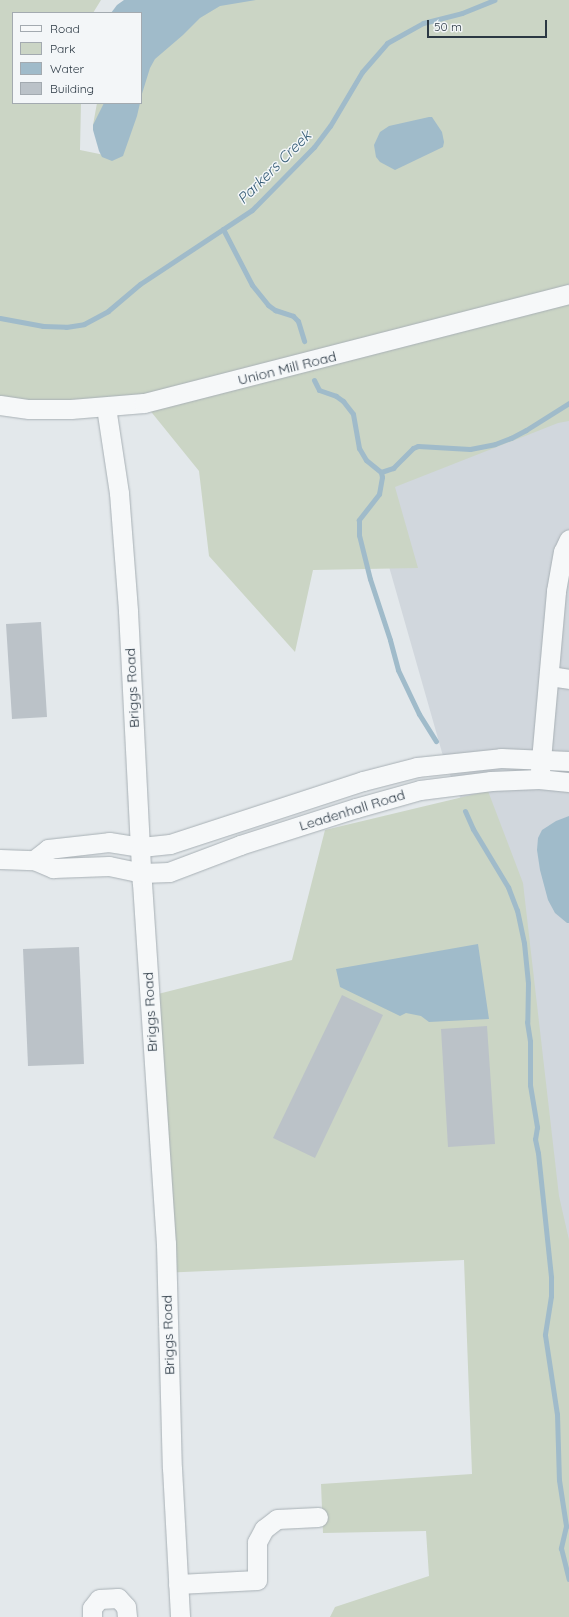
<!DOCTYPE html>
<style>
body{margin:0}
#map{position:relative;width:569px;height:1617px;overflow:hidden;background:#e3e8eb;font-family:Quicksand,sans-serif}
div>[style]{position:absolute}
.built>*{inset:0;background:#d1d7dd}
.green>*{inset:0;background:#cbd5c5}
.water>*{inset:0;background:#a0bbca}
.stream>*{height:5px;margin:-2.5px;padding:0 2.5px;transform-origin:2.5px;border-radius:2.5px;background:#a0bbca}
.building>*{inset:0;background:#bbc2c8}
.roads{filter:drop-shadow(0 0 1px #a8b0b5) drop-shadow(0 0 1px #a8b0b5)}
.minor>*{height:19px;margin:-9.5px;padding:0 9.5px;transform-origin:9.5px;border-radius:9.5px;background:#f6f8f9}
span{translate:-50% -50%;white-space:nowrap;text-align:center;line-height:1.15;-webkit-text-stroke:3px #f3f6f8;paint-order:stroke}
.street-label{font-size:14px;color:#2b3843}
.water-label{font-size:15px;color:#365d76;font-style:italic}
.legend{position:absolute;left:12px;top:12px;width:130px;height:92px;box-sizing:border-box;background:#f3f6f8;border:1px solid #a3aab0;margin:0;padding:5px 7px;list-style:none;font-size:12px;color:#2b3843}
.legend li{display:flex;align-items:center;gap:8px;height:20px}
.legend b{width:20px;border:1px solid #a3aab0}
.scale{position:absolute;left:427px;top:20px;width:120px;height:18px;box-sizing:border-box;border:2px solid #2b3843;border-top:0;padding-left:5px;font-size:12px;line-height:14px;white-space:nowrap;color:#2b3843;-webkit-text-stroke:3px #f3f6f8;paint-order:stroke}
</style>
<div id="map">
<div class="built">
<i style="clip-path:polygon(569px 294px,569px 1596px,513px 919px,445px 763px,384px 549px,396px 340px)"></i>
</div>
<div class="green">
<i style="clip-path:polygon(0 0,101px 0,93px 13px,13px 13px,13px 103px,81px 103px,80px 150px,119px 158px,93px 125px,97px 103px,141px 103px,141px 13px,133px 0,569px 0,569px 421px,558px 423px,395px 487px,418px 568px,313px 570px,295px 652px,209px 556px,199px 471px,144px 403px,0 400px)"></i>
<i style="clip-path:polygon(488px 791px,523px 883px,559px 1196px,569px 1240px,569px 1617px,330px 1617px,335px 1607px,429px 1576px,426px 1531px,323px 1533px,321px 1484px,472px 1474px,464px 1260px,160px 1273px,150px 996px,292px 960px,325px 830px)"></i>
</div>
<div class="water">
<i style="clip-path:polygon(124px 0,256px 0,220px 6px,200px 18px,183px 35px,155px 59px,150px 68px,141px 97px,141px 13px,111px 13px,117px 5px)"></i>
<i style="clip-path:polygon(104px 103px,140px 103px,137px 116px,123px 156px,112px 161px,102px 157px,99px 151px,93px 130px,93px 125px)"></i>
<i style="clip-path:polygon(429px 117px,432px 117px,442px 132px,444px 142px,443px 147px,395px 170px,380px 162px,376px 157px,374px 145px,380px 132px,389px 126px)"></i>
<i style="clip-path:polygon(569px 816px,569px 923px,567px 923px,555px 913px,548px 900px,540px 870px,537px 850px,538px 838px,542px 830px,556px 821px)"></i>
<i style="clip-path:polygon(478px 944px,489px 1019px,429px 1022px,421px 1016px,406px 1013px,400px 1016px,340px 987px,336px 969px)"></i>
</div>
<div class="stream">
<i style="left:223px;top:229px;width:63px;rotate:62.6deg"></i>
<i style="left:252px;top:285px;width:26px;rotate:51deg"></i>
<i style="left:268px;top:305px;width:9px;rotate:36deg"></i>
<i style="left:275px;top:310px;width:19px;rotate:18deg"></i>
<i style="left:293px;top:316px;width:7px;rotate:45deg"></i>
<i style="left:298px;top:321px;width:21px;rotate:73deg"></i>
<i style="left:0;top:318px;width:44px;rotate:10.5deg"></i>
<i style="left:43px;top:326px;width:23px;rotate:2deg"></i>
<i style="left:66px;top:327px;width:18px;rotate:-9deg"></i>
<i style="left:84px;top:324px;width:27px;rotate:-28deg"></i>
<i style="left:108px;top:311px;width:42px;rotate:-40.2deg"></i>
<i style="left:140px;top:284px;width:134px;rotate:-33.5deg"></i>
<i style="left:252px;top:210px;width:88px;rotate:-45.5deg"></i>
<i style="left:314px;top:147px;width:26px;rotate:-53deg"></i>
<i style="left:330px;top:126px;width:63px;rotate:-59.3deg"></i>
<i style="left:362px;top:72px;width:38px;rotate:-49deg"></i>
<i style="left:387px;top:43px;width:41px;rotate:-29.1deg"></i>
<i style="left:423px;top:23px;width:40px;rotate:-14.4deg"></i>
<i style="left:462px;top:13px;width:35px;rotate:-22deg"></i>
<i style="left:314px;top:380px;width:11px;rotate:63deg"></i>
<i style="left:319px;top:390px;width:18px;rotate:19deg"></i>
<i style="left:336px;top:396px;width:9px;rotate:36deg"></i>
<i style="left:343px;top:401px;width:16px;rotate:52deg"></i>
<i style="left:353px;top:414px;width:35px;rotate:80deg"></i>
<i style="left:359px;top:448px;width:14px;rotate:60deg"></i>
<i style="left:366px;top:460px;width:19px;rotate:39deg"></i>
<i style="left:381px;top:472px;width:5px;rotate:79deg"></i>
<i style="left:382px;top:477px;width:17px;rotate:100deg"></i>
<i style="left:379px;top:494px;width:33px;rotate:128deg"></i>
<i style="left:359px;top:520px;width:15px;rotate:90deg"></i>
<i style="left:359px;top:535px;width:45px;rotate:76deg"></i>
<i style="left:370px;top:579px;width:64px;rotate:71.8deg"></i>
<i style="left:390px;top:640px;width:31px;rotate:75deg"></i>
<i style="left:398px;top:670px;width:49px;rotate:64.5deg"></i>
<i style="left:419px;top:714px;width:32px;rotate:58deg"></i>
<i style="left:381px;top:472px;width:13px;rotate:-18deg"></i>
<i style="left:393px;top:468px;width:28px;rotate:-45deg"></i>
<i style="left:413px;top:448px;width:5px;rotate:-22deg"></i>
<i style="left:418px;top:446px;width:52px;rotate:3.3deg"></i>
<i style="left:470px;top:449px;width:25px;rotate:-11deg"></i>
<i style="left:495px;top:444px;width:17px;rotate:-21deg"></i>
<i style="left:511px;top:438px;width:17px;rotate:-28deg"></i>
<i style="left:526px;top:430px;width:51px;rotate:-32.1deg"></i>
<i style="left:465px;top:811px;width:20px;rotate:66deg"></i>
<i style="left:473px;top:829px;width:68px;rotate:58.9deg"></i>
<i style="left:508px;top:887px;width:25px;rotate:69deg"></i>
<i style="left:517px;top:910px;width:34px;rotate:78deg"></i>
<i style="left:524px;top:943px;width:40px;rotate:84.3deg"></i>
<i style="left:528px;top:983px;width:39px;rotate:91deg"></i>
<i style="left:527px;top:1022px;width:19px;rotate:81deg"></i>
<i style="left:530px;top:1041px;width:44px;rotate:90deg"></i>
<i style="left:530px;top:1085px;width:43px;rotate:80.5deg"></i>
<i style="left:537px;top:1127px;width:12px;rotate:99deg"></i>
<i style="left:535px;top:1139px;width:14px;rotate:78deg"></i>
<i style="left:538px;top:1153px;width:125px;rotate:84deg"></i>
<i style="left:551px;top:1277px;width:19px;rotate:90deg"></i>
<i style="left:551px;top:1296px;width:39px;rotate:99deg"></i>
<i style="left:545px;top:1335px;width:80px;rotate:81.4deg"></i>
<i style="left:557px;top:1414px;width:66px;rotate:88.3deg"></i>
<i style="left:559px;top:1480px;width:47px;rotate:81.3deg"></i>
<i style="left:566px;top:1526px;width:23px;rotate:103deg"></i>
<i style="left:561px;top:1548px;width:32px;rotate:76deg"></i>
</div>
<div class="building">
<i style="clip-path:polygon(41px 622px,47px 717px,12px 719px,6px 624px)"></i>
<i style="clip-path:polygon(79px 947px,84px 1064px,28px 1066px,23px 949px)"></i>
<i style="clip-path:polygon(342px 995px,383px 1015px,315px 1158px,273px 1138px)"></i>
<i style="clip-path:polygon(487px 1026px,495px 1144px,448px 1147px,441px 1029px)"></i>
</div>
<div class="roads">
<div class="minor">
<i style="left:0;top:405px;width:29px;rotate:8deg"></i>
<i style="left:29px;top:409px;width:42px"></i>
<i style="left:71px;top:409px;width:73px;rotate:-4.7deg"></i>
<i style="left:144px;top:403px;width:439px;rotate:-14.4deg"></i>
<i style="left:106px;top:407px;width:87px;rotate:81.4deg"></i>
<i style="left:119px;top:493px;width:118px;rotate:85.6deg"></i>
<i style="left:128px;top:611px;width:272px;rotate:87.1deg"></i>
<i style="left:142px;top:883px;width:362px;rotate:86.2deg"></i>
<i style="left:166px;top:1244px;width:224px;rotate:88.5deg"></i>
<i style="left:172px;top:1468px;width:149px;rotate:86.9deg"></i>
<i style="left:550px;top:676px;width:19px;rotate:9deg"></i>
<i style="left:540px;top:771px;width:181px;rotate:-84.9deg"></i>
<i style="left:556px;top:591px;width:40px;rotate:-80deg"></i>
<i style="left:563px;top:552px;width:14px;rotate:-65deg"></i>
<i style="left:0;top:859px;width:34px;rotate:2deg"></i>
<i style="left:34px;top:860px;width:21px;rotate:23deg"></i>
<i style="left:53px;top:868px;width:56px;rotate:-2deg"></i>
<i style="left:109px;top:866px;width:34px;rotate:12deg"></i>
<i style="left:142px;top:873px;width:27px;rotate:-2deg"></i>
<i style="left:169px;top:872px;width:76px;rotate:-20.8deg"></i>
<i style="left:240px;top:845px;width:122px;rotate:-17.7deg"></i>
<i style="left:356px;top:808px;width:66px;rotate:-15.7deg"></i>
<i style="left:420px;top:790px;width:72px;rotate:-7.2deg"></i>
<i style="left:491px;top:781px;width:48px;rotate:-2.4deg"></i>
<i style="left:539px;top:779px;width:30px;rotate:6deg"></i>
<i style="left:34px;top:860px;width:18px;rotate:-38deg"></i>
<i style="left:48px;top:849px;width:61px;rotate:-6.5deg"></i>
<i style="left:109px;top:842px;width:32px;rotate:9deg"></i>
<i style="left:141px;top:847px;width:29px;rotate:-6deg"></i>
<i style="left:170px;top:844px;width:203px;rotate:-18.1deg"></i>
<i style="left:363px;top:781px;width:56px;rotate:-14.5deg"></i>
<i style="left:417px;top:767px;width:84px;rotate:-6.1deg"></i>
<i style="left:501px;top:758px;width:68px;rotate:2.5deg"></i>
<i style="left:178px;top:1584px;width:79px;rotate:-2.9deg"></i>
<i style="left:257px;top:1580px;width:38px;rotate:-90deg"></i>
<i style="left:257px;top:1542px;width:15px;rotate:-62deg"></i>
<i style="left:264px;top:1529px;width:16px;rotate:-38deg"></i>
<i style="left:277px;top:1519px;width:41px;rotate:-2.8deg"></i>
<i style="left:92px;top:1617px;width:9px;rotate:-90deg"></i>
<i style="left:92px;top:1608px;width:11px;rotate:-52deg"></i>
<i style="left:99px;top:1599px;width:19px;rotate:-3deg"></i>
<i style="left:118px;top:1598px;width:12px;rotate:48deg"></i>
<i style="left:126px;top:1607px;width:10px;rotate:84deg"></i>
</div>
</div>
<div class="street-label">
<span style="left:287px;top:368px;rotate:-14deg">Union Mill Road</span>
<span style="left:132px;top:688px;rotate:-93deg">Briggs Road</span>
<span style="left:352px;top:810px;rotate:-17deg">Leadenhall Road</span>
<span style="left:150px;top:1012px;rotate:-93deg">Briggs Road</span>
<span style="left:168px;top:1335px;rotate:-92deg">Briggs Road</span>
</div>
<div class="water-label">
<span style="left:274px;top:167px;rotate:-45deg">Parkers Creek</span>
</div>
<ul class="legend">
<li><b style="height:5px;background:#f6f8f9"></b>Road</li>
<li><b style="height:11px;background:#cbd5c5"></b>Park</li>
<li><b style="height:11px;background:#a0bbca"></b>Water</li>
<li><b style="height:11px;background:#bbc2c8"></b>Building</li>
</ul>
<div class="scale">50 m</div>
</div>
